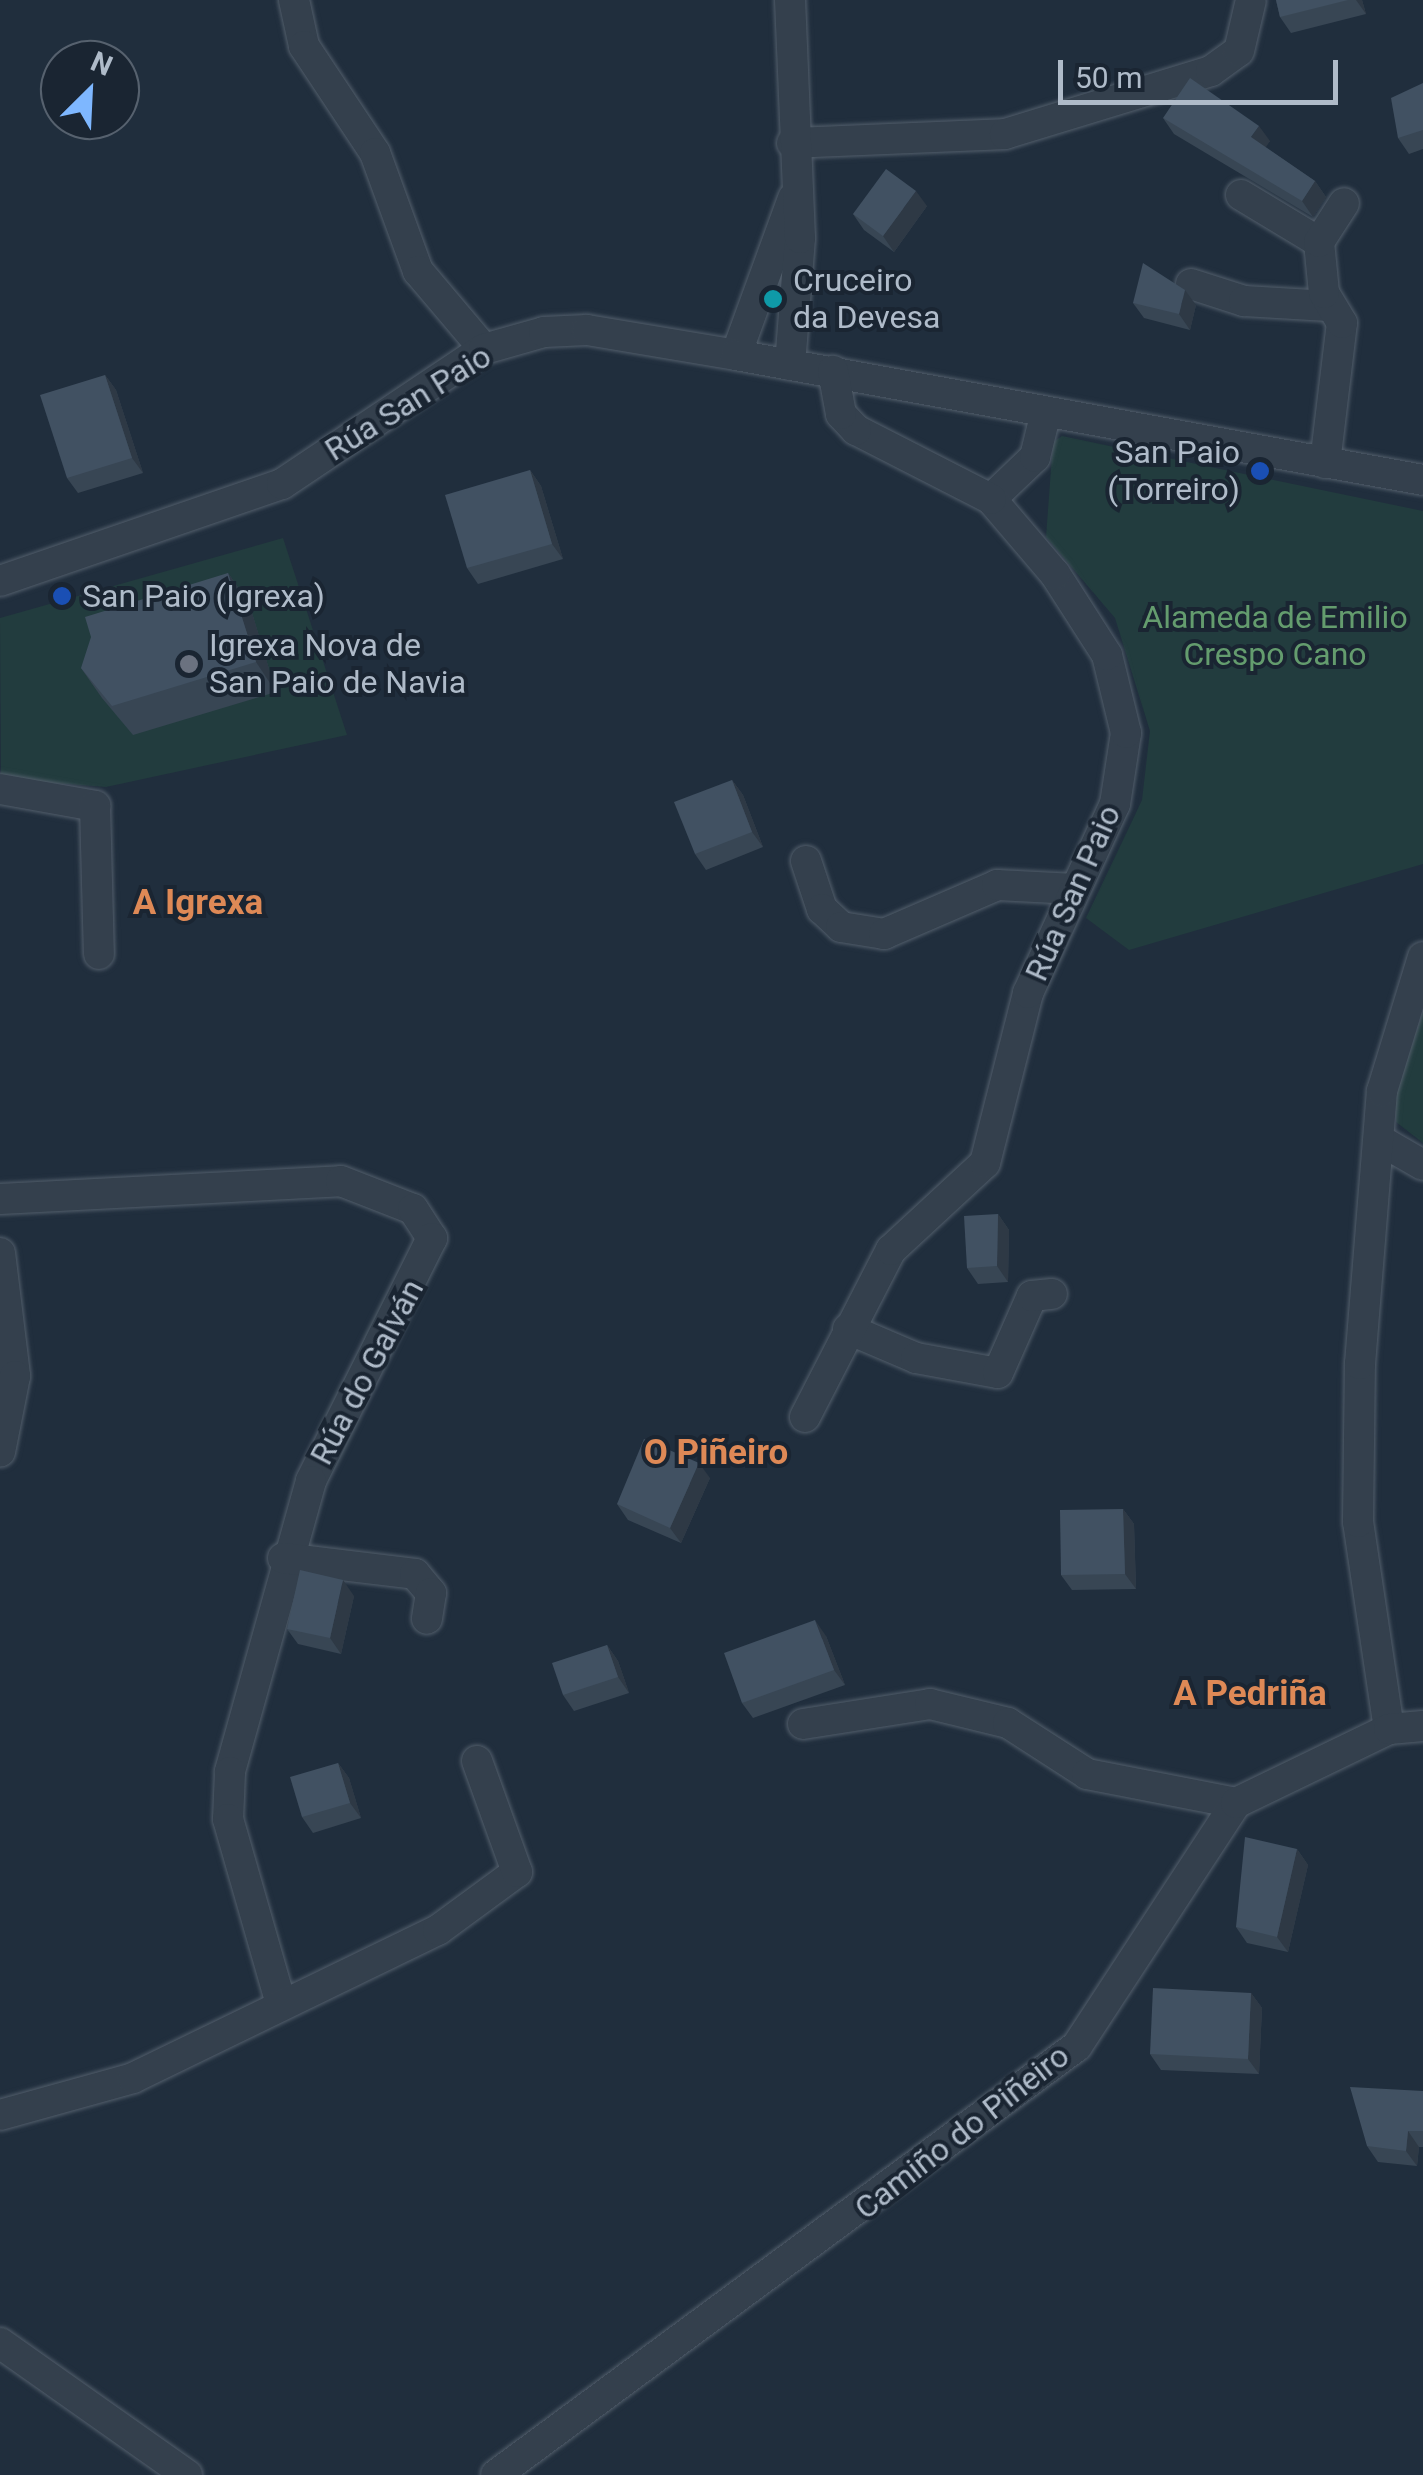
<!DOCTYPE html>
<meta charset="utf-8">
<style>
body{margin:0}
#map{position:relative;width:1423px;height:2475px;overflow:hidden;background:#202e3d;font-family:Roboto,sans-serif}
div>[style]{position:absolute}
.green>*{inset:0;background:#223c3e}
.roads{filter:drop-shadow(0 0 2px #525e6b) drop-shadow(0 0 2px #525e6b)}
.street>*{height:30px;margin:-15px;padding:0 15px;transform-origin:15px;border-radius:15px;background:#34404d}
.wall>*{inset:0;background:#384654}
.shaded-wall>*{inset:0;background:#2e3945}
.building>*{inset:0;background:#415162}
.dots>*{width:28px;height:28px;translate:-50% -50%;box-sizing:border-box;border:5px solid #1a2532;border-radius:50%}
span{translate:-50% -50%;white-space:nowrap;text-align:center;line-height:1.15;-webkit-text-stroke:8px #1a2532;paint-order:stroke}
.poi-label{font-size:32px;color:#afbbc9}
.left{translate:0 -50%;text-align:left}
.right{translate:-100% -50%;text-align:right}
.street-label{font-size:32px;color:#afbbc9}
.park-label{font-size:32px;color:#649c6e}
.neighbourhood-label{font-size:35px;color:#de8956;font-weight:700}
.north{position:absolute;left:40px;top:40px;width:100px;height:100px;box-sizing:border-box;background:#1a2532;border:2px solid #56616e;border-radius:50%;rotate:24deg;font-size:28px;font-weight:700;line-height:40px;text-align:center;color:#afbbc9}
.north::after{content:'';display:block;margin:auto;width:35px;height:45px;background:#7eb7ff;clip-path:polygon(50% 0,100% 100%,50% 72%,0 100%)}
.scale{position:absolute;left:1058px;top:60px;width:280px;height:45px;box-sizing:border-box;border:5px solid #afbbc9;border-top:0;padding-left:12px;font-size:30px;line-height:35px;white-space:nowrap;color:#afbbc9;-webkit-text-stroke:8px #1a2532;paint-order:stroke}
</style>
<div id="map">
<div class="green">
<i style="clip-path:polygon(1062px 436px,1423px 511px,1423px 864px,1129px 950px,1086px 918px,1142px 800px,1150px 731px,1115px 618px,1046px 537px,1053px 442px)"></i>
<i style="clip-path:polygon(283px 538px,347px 735px,106px 787px,1px 779px,0 618px)"></i>
<i style="clip-path:polygon(1423px 1012px,1423px 1143px,1396px 1122px,1395px 1095px)"></i>
</div>
<div class="roads">
<div class="street">
<i style="left:294px;top:0;width:47px;rotate:77.7deg"></i>
<i style="left:304px;top:46px;width:128px;rotate:56.4deg"></i>
<i style="left:375px;top:153px;width:126px;rotate:70deg"></i>
<i style="left:418px;top:271px;width:102px;rotate:49.8deg"></i>
<i style="left:792px;top:143px;width:213px;rotate:-2.4deg"></i>
<i style="left:1005px;top:134px;width:215px;rotate:-17deg"></i>
<i style="left:1211px;top:71px;width:34px;rotate:-36deg"></i>
<i style="left:1239px;top:51px;width:52px;rotate:-76.8deg"></i>
<i style="left:1241px;top:195px;width:91px;rotate:31.1deg"></i>
<i style="left:1191px;top:284px;width:56px;rotate:17.8deg"></i>
<i style="left:1244px;top:301px;width:85px;rotate:3.4deg"></i>
<i style="left:736px;top:355px;width:167px;rotate:-70deg"></i>
<i style="left:790px;top:365px;width:127px;rotate:-85.5deg"></i>
<i style="left:800px;top:238px;width:238px;rotate:-92.4deg"></i>
<i style="left:1325px;top:463px;width:141px;rotate:-83.1deg"></i>
<i style="left:1342px;top:323px;width:35px;rotate:-121deg"></i>
<i style="left:1324px;top:293px;width:51px;rotate:-95.6deg"></i>
<i style="left:1319px;top:242px;width:46px;rotate:-57.3deg"></i>
<i style="left:991px;top:499px;width:61px;rotate:-43.7deg"></i>
<i style="left:1035px;top:457px;width:46px;rotate:-76.3deg"></i>
<i style="left:0;top:581px;width:298px;rotate:-19deg"></i>
<i style="left:282px;top:484px;width:243px;rotate:-33.8deg"></i>
<i style="left:484px;top:349px;width:62px;rotate:-15.8deg"></i>
<i style="left:544px;top:332px;width:43px;rotate:-2.7deg"></i>
<i style="left:587px;top:330px;width:151px;rotate:9.5deg"></i>
<i style="left:736px;top:355px;width:698px;rotate:10.31deg"></i>
<i style="left:0;top:789px;width:97px;rotate:10.1deg"></i>
<i style="left:95px;top:806px;width:148px;rotate:88.5deg"></i>
<i style="left:806px;top:861px;width:51px;rotate:71.6deg"></i>
<i style="left:822px;top:909px;width:26px;rotate:43deg"></i>
<i style="left:841px;top:927px;width:44px;rotate:9.2deg"></i>
<i style="left:884px;top:934px;width:123px;rotate:-23.4deg"></i>
<i style="left:997px;top:885px;width:78px;rotate:2.9deg"></i>
<i style="left:1383px;top:1142px;width:46px;rotate:29.9deg"></i>
<i style="left:0;top:1199px;width:341px;rotate:-3deg"></i>
<i style="left:341px;top:1181px;width:77px;rotate:21.3deg"></i>
<i style="left:413px;top:1209px;width:35px;rotate:57deg"></i>
<i style="left:432px;top:1238px;width:271px;rotate:116.5deg"></i>
<i style="left:311px;top:1481px;width:302px;rotate:105.6deg"></i>
<i style="left:230px;top:1772px;width:47px;rotate:92.4deg"></i>
<i style="left:228px;top:1819px;width:192px;rotate:74deg"></i>
<i style="left:0;top:1253px;width:124px;rotate:83deg"></i>
<i style="left:15px;top:1376px;width:77px;rotate:101.2deg"></i>
<i style="left:848px;top:1329px;width:74px;rotate:23.1deg"></i>
<i style="left:916px;top:1358px;width:83px;rotate:10.4deg"></i>
<i style="left:998px;top:1373px;width:84px;rotate:-66.2deg"></i>
<i style="left:1032px;top:1296px;width:20px;rotate:-6deg"></i>
<i style="left:805px;top:1417px;width:188px;rotate:-62.8deg"></i>
<i style="left:891px;top:1250px;width:128px;rotate:-42.8deg"></i>
<i style="left:985px;top:1163px;width:175px;rotate:-75.8deg"></i>
<i style="left:1028px;top:993px;width:208px;rotate:-65.3deg"></i>
<i style="left:1115px;top:804px;width:72px;rotate:-81.2deg"></i>
<i style="left:1126px;top:733px;width:80px;rotate:-103.7deg"></i>
<i style="left:1107px;top:655px;width:96px;rotate:-122.7deg"></i>
<i style="left:1055px;top:574px;width:99px;rotate:-130.5deg"></i>
<i style="left:991px;top:499px;width:152px;rotate:-152.9deg"></i>
<i style="left:856px;top:430px;width:22px;rotate:-133deg"></i>
<i style="left:841px;top:414px;width:44px;rotate:-100.5deg"></i>
<i style="left:283px;top:1558px;width:133px;rotate:6.9deg"></i>
<i style="left:415px;top:1574px;width:25px;rotate:50deg"></i>
<i style="left:431px;top:1593px;width:26px;rotate:99deg"></i>
<i style="left:803px;top:1724px;width:129px;rotate:-8.9deg"></i>
<i style="left:930px;top:1704px;width:80px;rotate:13.7deg"></i>
<i style="left:1008px;top:1723px;width:94px;rotate:32.8deg"></i>
<i style="left:1087px;top:1774px;width:152px;rotate:11deg"></i>
<i style="left:1389px;top:1729px;width:209px;rotate:-98.5deg"></i>
<i style="left:1358px;top:1522px;width:158px;rotate:-89.3deg"></i>
<i style="left:1360px;top:1364px;width:274px;rotate:-85.4deg"></i>
<i style="left:1382px;top:1091px;width:140px;rotate:-73deg"></i>
<i style="left:0;top:2115px;width:138px;rotate:-15.5deg"></i>
<i style="left:133px;top:2078px;width:339px;rotate:-25.9deg"></i>
<i style="left:438px;top:1930px;width:98px;rotate:-36.3deg"></i>
<i style="left:517px;top:1872px;width:118px;rotate:-109.8deg"></i>
<i style="left:0;top:2343px;width:229px;rotate:35.2deg"></i>
<i style="left:496px;top:2475px;width:722px;rotate:-36.44deg"></i>
<i style="left:1077px;top:2046px;width:290px;rotate:-56.8deg"></i>
<i style="left:1236px;top:1803px;width:170px;rotate:-25.8deg"></i>
<i style="left:1389px;top:1729px;width:34px;rotate:-5deg"></i>
</div>
</div>
<div class="wall">
<i style="clip-path:polygon(1276px 0,1362px 0,1366px 14px,1291px 33px,1280px 17px)"></i>
<i style="clip-path:polygon(1423px 83px,1423px 149px,1409px 154px,1398px 138px)"></i>
<i style="clip-path:polygon(1163px 118px,1270px 141px,1265px 147px,1315px 181px,1326px 197px,1313px 217px,1174px 134px)"></i>
<i style="clip-path:polygon(927px 206px,894px 252px,864px 230px,853px 214px)"></i>
<i style="clip-path:polygon(1133px 303px,1196px 305px,1190px 330px,1144px 318px)"></i>
<i style="clip-path:polygon(105px 375px,116px 390px,143px 473px,78px 493px,67px 478px)"></i>
<i style="clip-path:polygon(530px 470px,541px 486px,563px 559px,478px 584px,467px 568px)"></i>
<i style="clip-path:polygon(228px 573px,249px 603px,276px 692px,133px 735px,102px 698px,81px 668px)"></i>
<i style="clip-path:polygon(732px 780px,743px 795px,763px 847px,706px 870px,695px 854px)"></i>
<i style="clip-path:polygon(998px 1214px,1009px 1230px,1008px 1282px,978px 1284px,967px 1268px)"></i>
<i style="clip-path:polygon(710px 1478px,681px 1543px,628px 1520px,617px 1504px)"></i>
<i style="clip-path:polygon(1123px 1509px,1134px 1524px,1136px 1589px,1072px 1590px,1061px 1575px)"></i>
<i style="clip-path:polygon(354px 1596px,341px 1654px,298px 1644px,287px 1629px)"></i>
<i style="clip-path:polygon(826px 1636px,845px 1685px,753px 1718px,742px 1703px)"></i>
<i style="clip-path:polygon(607px 1645px,618px 1661px,629px 1693px,574px 1711px,563px 1695px)"></i>
<i style="clip-path:polygon(338px 1763px,349px 1778px,361px 1818px,313px 1833px,302px 1817px)"></i>
<i style="clip-path:polygon(1297px 1849px,1308px 1865px,1288px 1952px,1247px 1943px,1236px 1927px)"></i>
<i style="clip-path:polygon(1251px 1993px,1262px 2008px,1259px 2074px,1161px 2070px,1150px 2054px)"></i>
<i style="clip-path:polygon(1423px 2091px,1423px 2147px,1419px 2147px,1417px 2166px,1378px 2162px,1367px 2146px)"></i>
</div>
<div class="shaded-wall">
<i style="clip-path:polygon(1356px 0,1362px 0,1366px 14px)"></i>
<i style="clip-path:polygon(1259px 126px,1270px 141px,1262px 153px,1251px 137px)"></i>
<i style="clip-path:polygon(1315px 181px,1326px 197px,1313px 217px,1302px 201px)"></i>
<i style="clip-path:polygon(916px 191px,927px 206px,894px 252px,883px 236px)"></i>
<i style="clip-path:polygon(1185px 290px,1196px 305px,1190px 330px,1179px 314px)"></i>
<i style="clip-path:polygon(105px 375px,116px 390px,143px 473px,132px 458px)"></i>
<i style="clip-path:polygon(530px 470px,541px 486px,563px 559px,552px 544px)"></i>
<i style="clip-path:polygon(228px 573px,249px 603px,276px 692px,256px 662px)"></i>
<i style="clip-path:polygon(732px 780px,743px 795px,763px 847px,752px 832px)"></i>
<i style="clip-path:polygon(998px 1214px,1009px 1230px,1008px 1282px,997px 1266px)"></i>
<i style="clip-path:polygon(699px 1463px,710px 1478px,681px 1543px,670px 1528px)"></i>
<i style="clip-path:polygon(1123px 1509px,1134px 1524px,1136px 1589px,1125px 1574px)"></i>
<i style="clip-path:polygon(343px 1580px,354px 1596px,341px 1654px,330px 1638px)"></i>
<i style="clip-path:polygon(815px 1620px,826px 1636px,845px 1685px,834px 1670px)"></i>
<i style="clip-path:polygon(607px 1645px,618px 1661px,629px 1693px,618px 1677px)"></i>
<i style="clip-path:polygon(338px 1763px,349px 1778px,361px 1818px,350px 1803px)"></i>
<i style="clip-path:polygon(1297px 1849px,1308px 1865px,1288px 1952px,1277px 1937px)"></i>
<i style="clip-path:polygon(1251px 1993px,1262px 2008px,1259px 2074px,1248px 2059px)"></i>
<i style="clip-path:polygon(1408px 2131px,1419px 2147px,1417px 2166px,1406px 2151px)"></i>
</div>
<div class="building">
<i style="clip-path:polygon(1276px 0,1348px 0,1280px 17px)"></i>
<i style="clip-path:polygon(1190px 78px,1259px 126px,1251px 137px,1315px 181px,1302px 201px,1163px 118px)"></i>
<i style="clip-path:polygon(1423px 83px,1423px 130px,1398px 138px,1391px 98px)"></i>
<i style="clip-path:polygon(886px 169px,916px 191px,883px 236px,853px 214px)"></i>
<i style="clip-path:polygon(1143px 263px,1185px 290px,1179px 314px,1133px 303px)"></i>
<i style="clip-path:polygon(105px 375px,132px 458px,67px 478px,40px 395px)"></i>
<i style="clip-path:polygon(530px 470px,552px 544px,467px 568px,445px 495px)"></i>
<i style="clip-path:polygon(228px 573px,256px 662px,112px 706px,81px 668px,91px 637px,85px 617px)"></i>
<i style="clip-path:polygon(732px 780px,752px 832px,695px 854px,674px 802px)"></i>
<i style="clip-path:polygon(998px 1214px,997px 1266px,967px 1268px,964px 1216px)"></i>
<i style="clip-path:polygon(644px 1439px,699px 1463px,670px 1528px,617px 1504px)"></i>
<i style="clip-path:polygon(1123px 1509px,1125px 1574px,1061px 1575px,1060px 1510px)"></i>
<i style="clip-path:polygon(300px 1570px,343px 1580px,330px 1638px,287px 1629px)"></i>
<i style="clip-path:polygon(815px 1620px,834px 1670px,742px 1703px,724px 1653px)"></i>
<i style="clip-path:polygon(607px 1645px,618px 1677px,563px 1695px,552px 1663px)"></i>
<i style="clip-path:polygon(338px 1763px,350px 1803px,302px 1817px,290px 1777px)"></i>
<i style="clip-path:polygon(1245px 1837px,1297px 1849px,1277px 1937px,1236px 1927px)"></i>
<i style="clip-path:polygon(1153px 1988px,1251px 1993px,1248px 2059px,1150px 2054px)"></i>
<i style="clip-path:polygon(1350px 2087px,1423px 2091px,1423px 2131px,1408px 2131px,1406px 2151px,1367px 2146px)"></i>
</div>
<div class="dots">
<i style="left:773px;top:299px;background:#0f9aa8"></i>
<i style="left:1260px;top:471px;background:#1a4fb4"></i>
<i style="left:62px;top:596px;background:#1a4fb4"></i>
<i style="left:189px;top:664px;background:#6b7280"></i>
</div>
<div class="poi-label">
<span class="left" style="left:793px;top:299px">Cruceiro<br>da Devesa</span>
<span class="right" style="left:1240px;top:471px">San Paio<br>(Torreiro)</span>
<span class="left" style="left:82px;top:596px">San Paio (Igrexa)</span>
<span class="left" style="left:209px;top:664px">Igrexa Nova de<br>San Paio de Navia</span>
</div>
<div class="street-label">
<span style="left:408px;top:403px;rotate:-32deg">Rúa San Paio</span>
<span style="left:1073px;top:893px;rotate:-66deg">Rúa San Paio</span>
<span style="left:367px;top:1372px;rotate:-62deg">Rúa do Galván</span>
<span style="left:962px;top:2132px;rotate:-38deg">Camiño do Piñeiro</span>
</div>
<div class="park-label">
<span style="left:1275px;top:636px">Alameda de Emilio<br>Crespo Cano</span>
</div>
<div class="neighbourhood-label">
<span style="left:198px;top:903px">A Igrexa</span>
<span style="left:716px;top:1453px">O Piñeiro</span>
<span style="left:1250px;top:1694px">A Pedriña</span>
</div>
<div class="north">N</div>
<div class="scale">50 m</div>
</div>
